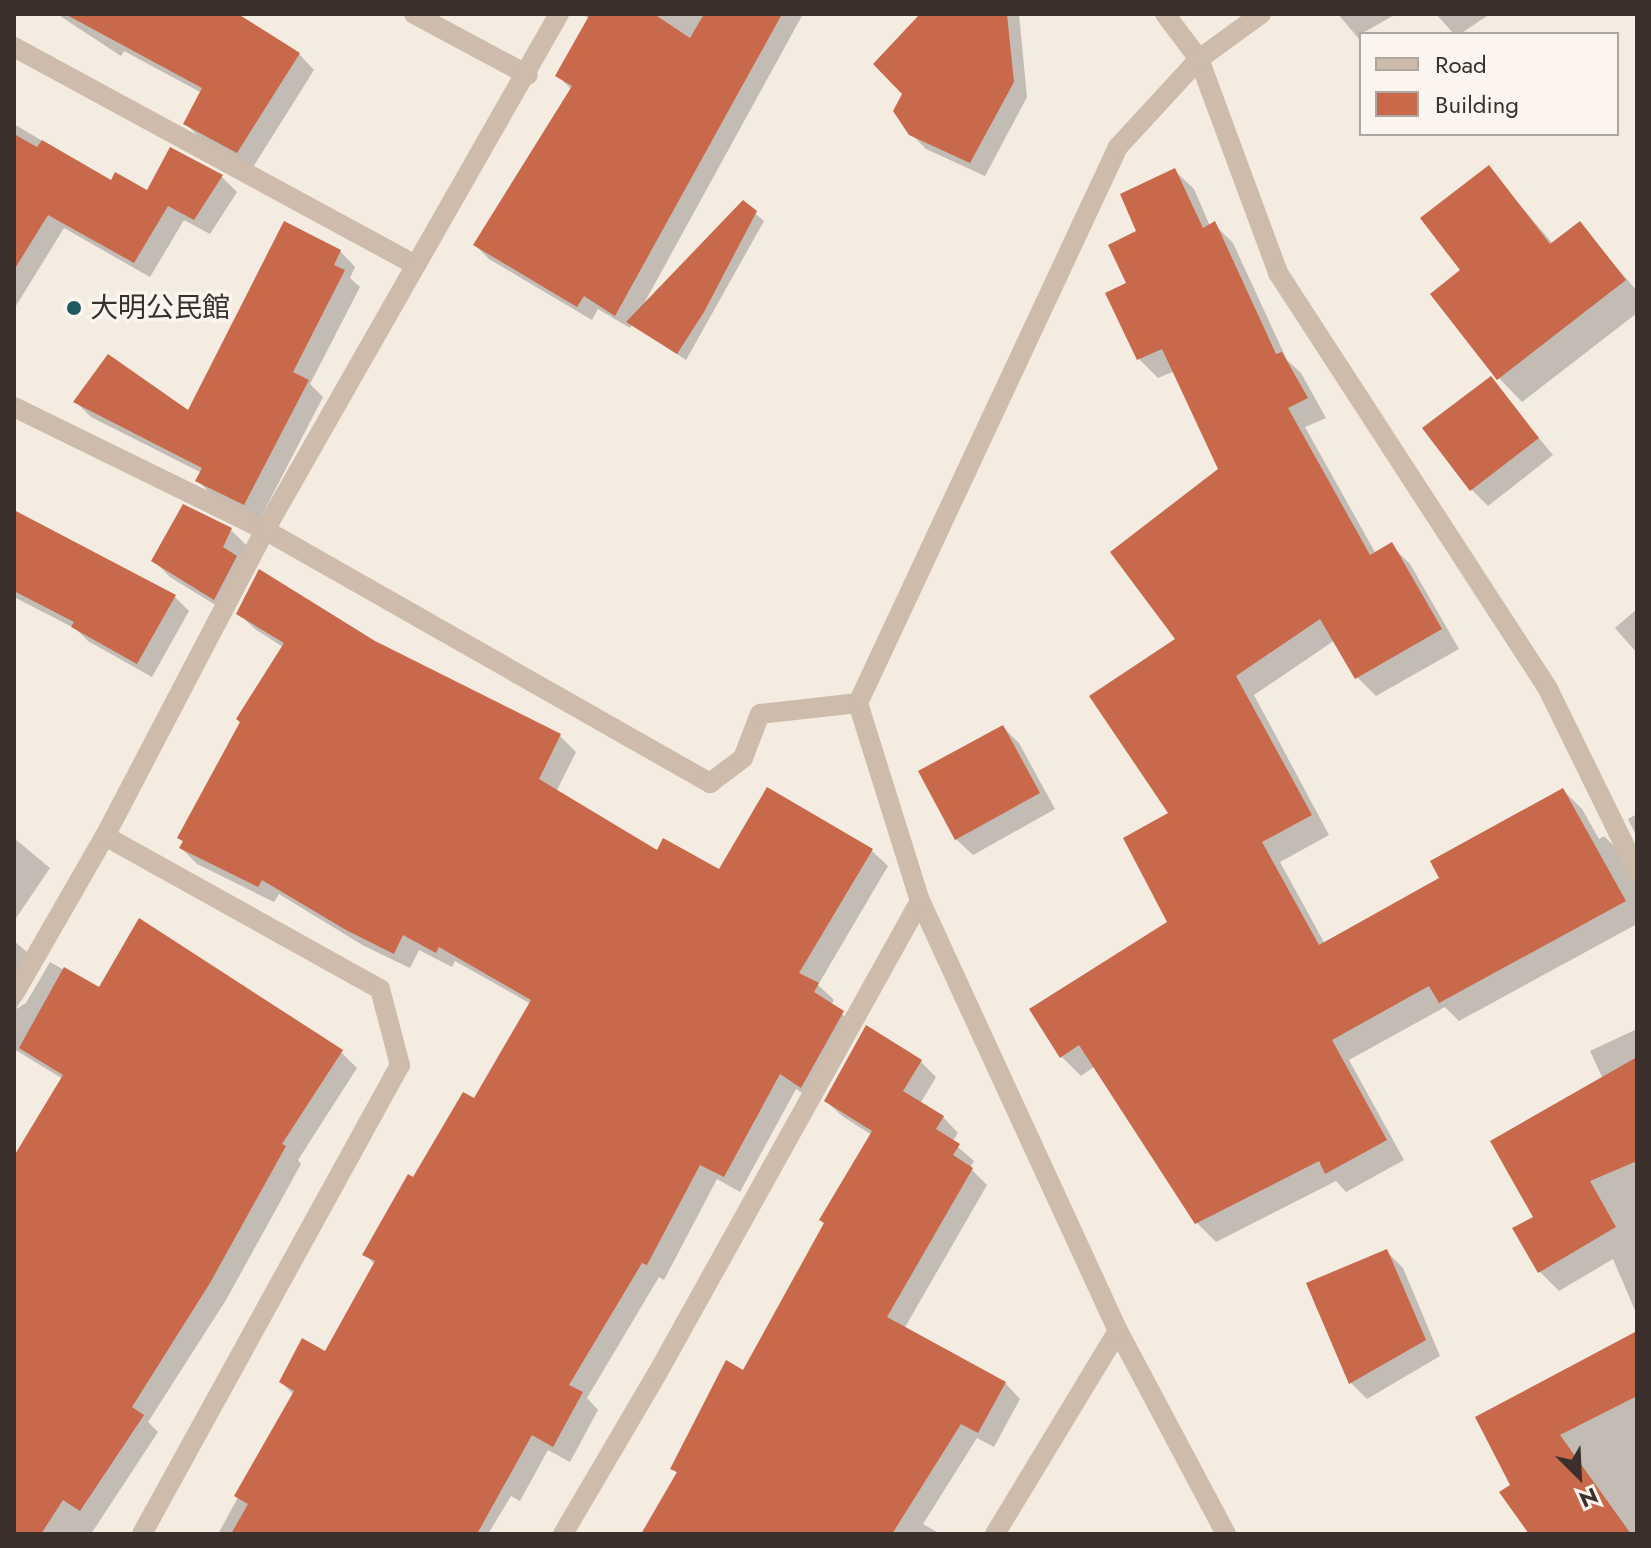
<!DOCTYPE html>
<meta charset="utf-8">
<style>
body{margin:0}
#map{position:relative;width:1651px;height:1548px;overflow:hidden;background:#f4ebe1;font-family:Jost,"Noto Sans JP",sans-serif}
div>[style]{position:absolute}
.shadow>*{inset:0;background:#0003}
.building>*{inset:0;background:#c8694b}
.minor>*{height:20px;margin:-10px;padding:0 10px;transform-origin:10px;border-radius:10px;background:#cdbbac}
.dots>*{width:22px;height:22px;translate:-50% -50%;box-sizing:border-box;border:4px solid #fbf5ee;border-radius:50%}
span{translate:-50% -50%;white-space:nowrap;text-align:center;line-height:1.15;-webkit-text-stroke:7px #fbf5ee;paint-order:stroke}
.poi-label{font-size:28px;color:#3b302b}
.left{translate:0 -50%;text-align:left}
.frame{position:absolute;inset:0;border:16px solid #3b302b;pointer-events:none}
.legend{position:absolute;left:1359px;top:32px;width:260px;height:104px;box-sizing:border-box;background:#fbf5ee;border:2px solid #aea6a0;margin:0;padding:10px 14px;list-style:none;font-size:24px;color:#3b302b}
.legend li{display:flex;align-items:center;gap:16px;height:40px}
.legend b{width:40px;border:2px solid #aea6a0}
.north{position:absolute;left:1539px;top:1436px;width:80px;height:80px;-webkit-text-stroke:6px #fbf5ee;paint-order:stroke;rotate:156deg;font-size:22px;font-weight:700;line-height:32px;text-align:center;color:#3b302b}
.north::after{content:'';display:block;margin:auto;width:28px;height:36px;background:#3b302b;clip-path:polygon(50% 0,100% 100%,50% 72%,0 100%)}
</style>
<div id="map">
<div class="shadow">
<i style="clip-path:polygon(57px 14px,235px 14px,299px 54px,314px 70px,253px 167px,200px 138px,185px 123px,202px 93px,124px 51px,121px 56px)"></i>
<i style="clip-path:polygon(581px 14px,803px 14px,642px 307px,743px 203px,764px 221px,686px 360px,632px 325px,630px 328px,598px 309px,592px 320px,489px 259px,475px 245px,572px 90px,558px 76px,590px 19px)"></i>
<i style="clip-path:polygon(921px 14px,1019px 14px,1027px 97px,985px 176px,926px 149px,911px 134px,904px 93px)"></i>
<i style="clip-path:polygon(1338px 14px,1396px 14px,1361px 34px,1359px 39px)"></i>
<i style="clip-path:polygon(1436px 14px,1490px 14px,1460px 34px,1454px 34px)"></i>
<i style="clip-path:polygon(14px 124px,111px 182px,148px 193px,222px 177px,237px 192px,210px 234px,184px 220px,150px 277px,64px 228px,14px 309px)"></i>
<i style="clip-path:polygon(1488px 167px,1553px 244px,1580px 224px,1637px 291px,1637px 313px,1522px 402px,1499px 378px,1463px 270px)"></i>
<i style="clip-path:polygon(1174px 170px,1194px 189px,1210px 226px,1214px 224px,1233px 243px,1287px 360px,1301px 373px,1326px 418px,1305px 427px,1376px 554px,1391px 545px,1410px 564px,1459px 649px,1376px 696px,1357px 677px,1335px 640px,1254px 695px,1329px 835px,1280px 862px,1325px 944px,1442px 879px,1563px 790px,1582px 809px,1599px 839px,1604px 836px,1623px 855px,1637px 884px,1637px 924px,1459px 1021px,1445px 1007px,1349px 1060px,1404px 1160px,1346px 1192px,1336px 1181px,1216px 1242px,1197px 1223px,1095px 1066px,1081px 1076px,1062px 1057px,1170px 922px,1178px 639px,1221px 469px,1175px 371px,1158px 378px,1139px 359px,1129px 284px,1139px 232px)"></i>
<i style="clip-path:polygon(340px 251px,355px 267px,350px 278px,360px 287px,310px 384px,323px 397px,260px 519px,213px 496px,198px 481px,202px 473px,91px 417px,76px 402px,189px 413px)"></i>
<i style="clip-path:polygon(1490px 379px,1553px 455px,1488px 506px,1472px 490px)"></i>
<i style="clip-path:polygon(14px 513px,175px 597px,189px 611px,152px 677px,88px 641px,76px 629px,14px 597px)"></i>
<i style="clip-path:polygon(231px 530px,247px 546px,230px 614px,170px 577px,154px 561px)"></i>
<i style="clip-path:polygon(1637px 609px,1637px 653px,1615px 628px)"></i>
<i style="clip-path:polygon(238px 613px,374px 643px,560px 736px,576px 752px,556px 792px,658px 852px,720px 871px,871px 850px,888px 866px,818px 985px,834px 1000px,831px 1005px,859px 1028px,818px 1102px,796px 1089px,740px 1192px,717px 1179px,664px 1280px,659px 1277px,587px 1398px,598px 1410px,570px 1462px,548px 1450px,520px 1501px,511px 1496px,488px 1534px,218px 1534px,294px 1395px,281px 1382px,326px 1354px,375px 1265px,365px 1254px,414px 1179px,475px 1101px,531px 1004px,455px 961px,452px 967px,419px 950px,410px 968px,364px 946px,279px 894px,274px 902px,197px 864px,181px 848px,184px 843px,179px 837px,283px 647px,255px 629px)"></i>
<i style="clip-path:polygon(1003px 727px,1019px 743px,1055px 809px,973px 855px,956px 839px)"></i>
<i style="clip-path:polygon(1637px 814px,1637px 837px,1628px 819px)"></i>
<i style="clip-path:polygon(14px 838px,50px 868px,14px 921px)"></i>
<i style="clip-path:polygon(14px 941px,41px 964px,16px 1009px,26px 1003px,50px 962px,100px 990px,341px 1052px,357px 1068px,298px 1160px,301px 1164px,226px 1300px,148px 1422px,158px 1432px,91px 1534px,14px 1534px,14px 1160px,63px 1079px,14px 1049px)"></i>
<i style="clip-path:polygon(1637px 1029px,1637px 1315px,1613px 1259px,1559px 1291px,1540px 1272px,1515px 1229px,1535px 1217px,1603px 1079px,1590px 1051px)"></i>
<i style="clip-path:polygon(921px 1062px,936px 1077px,920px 1104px,943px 1117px,958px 1133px,952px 1142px,974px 1161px,970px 1168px,987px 1185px,904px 1329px,1005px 1383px,1020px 1399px,994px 1447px,977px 1438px,923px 1524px,940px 1534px,643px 1534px,678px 1474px,673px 1468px,744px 1372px,872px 1135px,842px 1116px,826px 1101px)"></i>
<i style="clip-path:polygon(1387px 1252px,1403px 1268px,1440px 1356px,1367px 1399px,1351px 1383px,1309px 1284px)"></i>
<i style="clip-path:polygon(1637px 1333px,1637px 1534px,1532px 1534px,1513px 1485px)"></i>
</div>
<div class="building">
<i style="clip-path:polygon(65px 14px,238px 14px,300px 53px,237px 153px,183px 124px,202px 88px)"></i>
<i style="clip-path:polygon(590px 14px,654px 14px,690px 38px,704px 14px,782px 14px,615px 316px,584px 296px,577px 307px,473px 245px,572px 86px,555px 76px)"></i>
<i style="clip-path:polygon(920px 14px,1007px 14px,1014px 82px,970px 163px,909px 135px,893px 111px,902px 94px,873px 64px)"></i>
<i style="clip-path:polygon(14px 134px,37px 147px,42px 140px,111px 180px,115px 172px,147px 190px,170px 147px,223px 175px,194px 220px,168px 206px,134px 263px,48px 215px,14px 270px)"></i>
<i style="clip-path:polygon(1489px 165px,1550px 244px,1580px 221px,1626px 280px,1497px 380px,1430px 294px,1460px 270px,1420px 218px)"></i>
<i style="clip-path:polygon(1175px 168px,1203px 228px,1215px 221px,1276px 354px,1282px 352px,1308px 398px,1288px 408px,1370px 555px,1392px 542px,1442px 629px,1355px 679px,1320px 619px,1236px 676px,1312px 815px,1262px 842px,1319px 945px,1439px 878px,1430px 861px,1563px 788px,1626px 901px,1439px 1003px,1429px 986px,1332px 1040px,1387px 1140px,1325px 1174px,1319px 1161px,1195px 1224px,1079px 1045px,1060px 1058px,1029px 1009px,1167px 922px,1123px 838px,1168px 813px,1089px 696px,1175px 639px,1110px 552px,1218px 469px,1162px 349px,1137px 360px,1105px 293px,1126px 283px,1108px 245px,1136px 231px,1120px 194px)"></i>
<i style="clip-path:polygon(743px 200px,757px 211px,704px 312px,677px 354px,626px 322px)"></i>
<i style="clip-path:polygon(284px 221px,341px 250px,334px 265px,345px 270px,293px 372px,309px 380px,244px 505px,195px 481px,202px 468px,73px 402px,108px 354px,188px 410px)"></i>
<i style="clip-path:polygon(1491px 376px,1539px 438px,1470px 491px,1422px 428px)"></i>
<i style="clip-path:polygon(183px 504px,232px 528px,223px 547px,237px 556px,214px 600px,151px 561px)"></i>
<i style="clip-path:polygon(14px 510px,176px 595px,137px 664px,71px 627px,74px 622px,14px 591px)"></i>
<i style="clip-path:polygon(259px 569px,375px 641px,561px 734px,539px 779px,657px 850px,663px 838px,719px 869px,767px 787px,873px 849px,799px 973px,819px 983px,814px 992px,844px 1011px,801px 1088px,780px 1074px,724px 1177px,700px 1165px,647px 1265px,642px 1263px,569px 1385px,583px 1392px,553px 1447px,532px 1435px,477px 1534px,231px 1534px,248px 1504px,234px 1496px,294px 1391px,279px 1382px,302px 1338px,325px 1351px,375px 1261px,362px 1255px,408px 1174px,413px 1177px,463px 1092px,474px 1098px,531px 1000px,439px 947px,436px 953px,403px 935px,394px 954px,346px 930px,262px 880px,258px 887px,179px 848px,183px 841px,177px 838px,240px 722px,236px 719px,284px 643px,236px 614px)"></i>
<i style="clip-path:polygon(1003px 725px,1040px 793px,955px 840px,918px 771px)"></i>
<i style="clip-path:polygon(139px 918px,343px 1050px,282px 1144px,286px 1146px,210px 1283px,132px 1407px,144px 1415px,80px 1511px,63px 1500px,41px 1534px,14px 1534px,14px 1156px,63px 1075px,19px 1048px,64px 967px,99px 987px)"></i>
<i style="clip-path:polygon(866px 1025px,922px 1060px,903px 1091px,944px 1116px,936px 1129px,960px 1144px,953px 1155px,973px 1168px,887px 1317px,1006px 1382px,978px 1433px,961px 1424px,892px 1534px,641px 1534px,677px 1472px,670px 1469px,726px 1360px,743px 1370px,824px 1223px,819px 1220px,872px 1131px,824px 1101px)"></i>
<i style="clip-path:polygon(1637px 1057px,1637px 1161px,1590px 1181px,1616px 1227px,1538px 1273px,1512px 1228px,1533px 1217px,1490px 1141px)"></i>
<i style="clip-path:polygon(1387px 1249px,1426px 1340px,1349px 1384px,1306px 1283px)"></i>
<i style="clip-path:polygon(1637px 1331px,1637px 1396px,1560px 1435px,1631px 1534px,1529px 1534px,1499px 1492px,1510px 1485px,1475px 1417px)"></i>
</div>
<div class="minor">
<i style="left:414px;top:14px;width:129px;rotate:28.2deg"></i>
<i style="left:1165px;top:14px;width:56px;rotate:52.9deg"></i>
<i style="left:1199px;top:59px;width:228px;rotate:69.7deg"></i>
<i style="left:1278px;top:273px;width:496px;rotate:57deg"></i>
<i style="left:1548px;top:689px;width:203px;rotate:63.9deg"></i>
<i style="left:14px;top:47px;width:457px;rotate:28.5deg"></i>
<i style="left:14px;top:407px;width:280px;rotate:26.1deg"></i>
<i style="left:265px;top:530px;width:512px;rotate:29.62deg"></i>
<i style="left:710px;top:783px;width:41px;rotate:-37.1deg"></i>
<i style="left:743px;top:758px;width:47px;rotate:-68.9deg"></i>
<i style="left:760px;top:714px;width:99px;rotate:-6.4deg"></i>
<i style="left:105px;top:836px;width:315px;rotate:29.1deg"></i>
<i style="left:380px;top:989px;width:79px;rotate:75.3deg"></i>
<i style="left:400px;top:1065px;width:535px;rotate:118.82deg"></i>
<i style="left:14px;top:994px;width:182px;rotate:-60.1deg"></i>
<i style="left:105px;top:836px;width:345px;rotate:-62.4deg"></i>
<i style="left:265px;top:530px;width:594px;rotate:-60.33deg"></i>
<i style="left:563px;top:1534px;width:186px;rotate:-59.6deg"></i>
<i style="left:657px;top:1374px;width:541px;rotate:-60.92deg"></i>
<i style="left:995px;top:1534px;width:237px;rotate:-58.8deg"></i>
<i style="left:1226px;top:1534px;width:230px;rotate:-118deg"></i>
<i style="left:1118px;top:1331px;width:473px;rotate:-114.7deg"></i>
<i style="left:920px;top:901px;width:207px;rotate:-107.4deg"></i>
<i style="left:858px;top:703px;width:614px;rotate:-64.94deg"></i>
<i style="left:1118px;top:147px;width:120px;rotate:-47.4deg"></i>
<i style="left:1199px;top:59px;width:77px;rotate:-36deg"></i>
</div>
<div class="dots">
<i style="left:74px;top:308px;background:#1f5a5e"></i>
</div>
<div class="poi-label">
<span class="left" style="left:90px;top:308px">大明公民館</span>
</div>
<div class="frame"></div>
<ul class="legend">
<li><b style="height:10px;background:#cdbbac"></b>Road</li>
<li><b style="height:22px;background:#c8694b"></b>Building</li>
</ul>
<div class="north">N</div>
</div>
